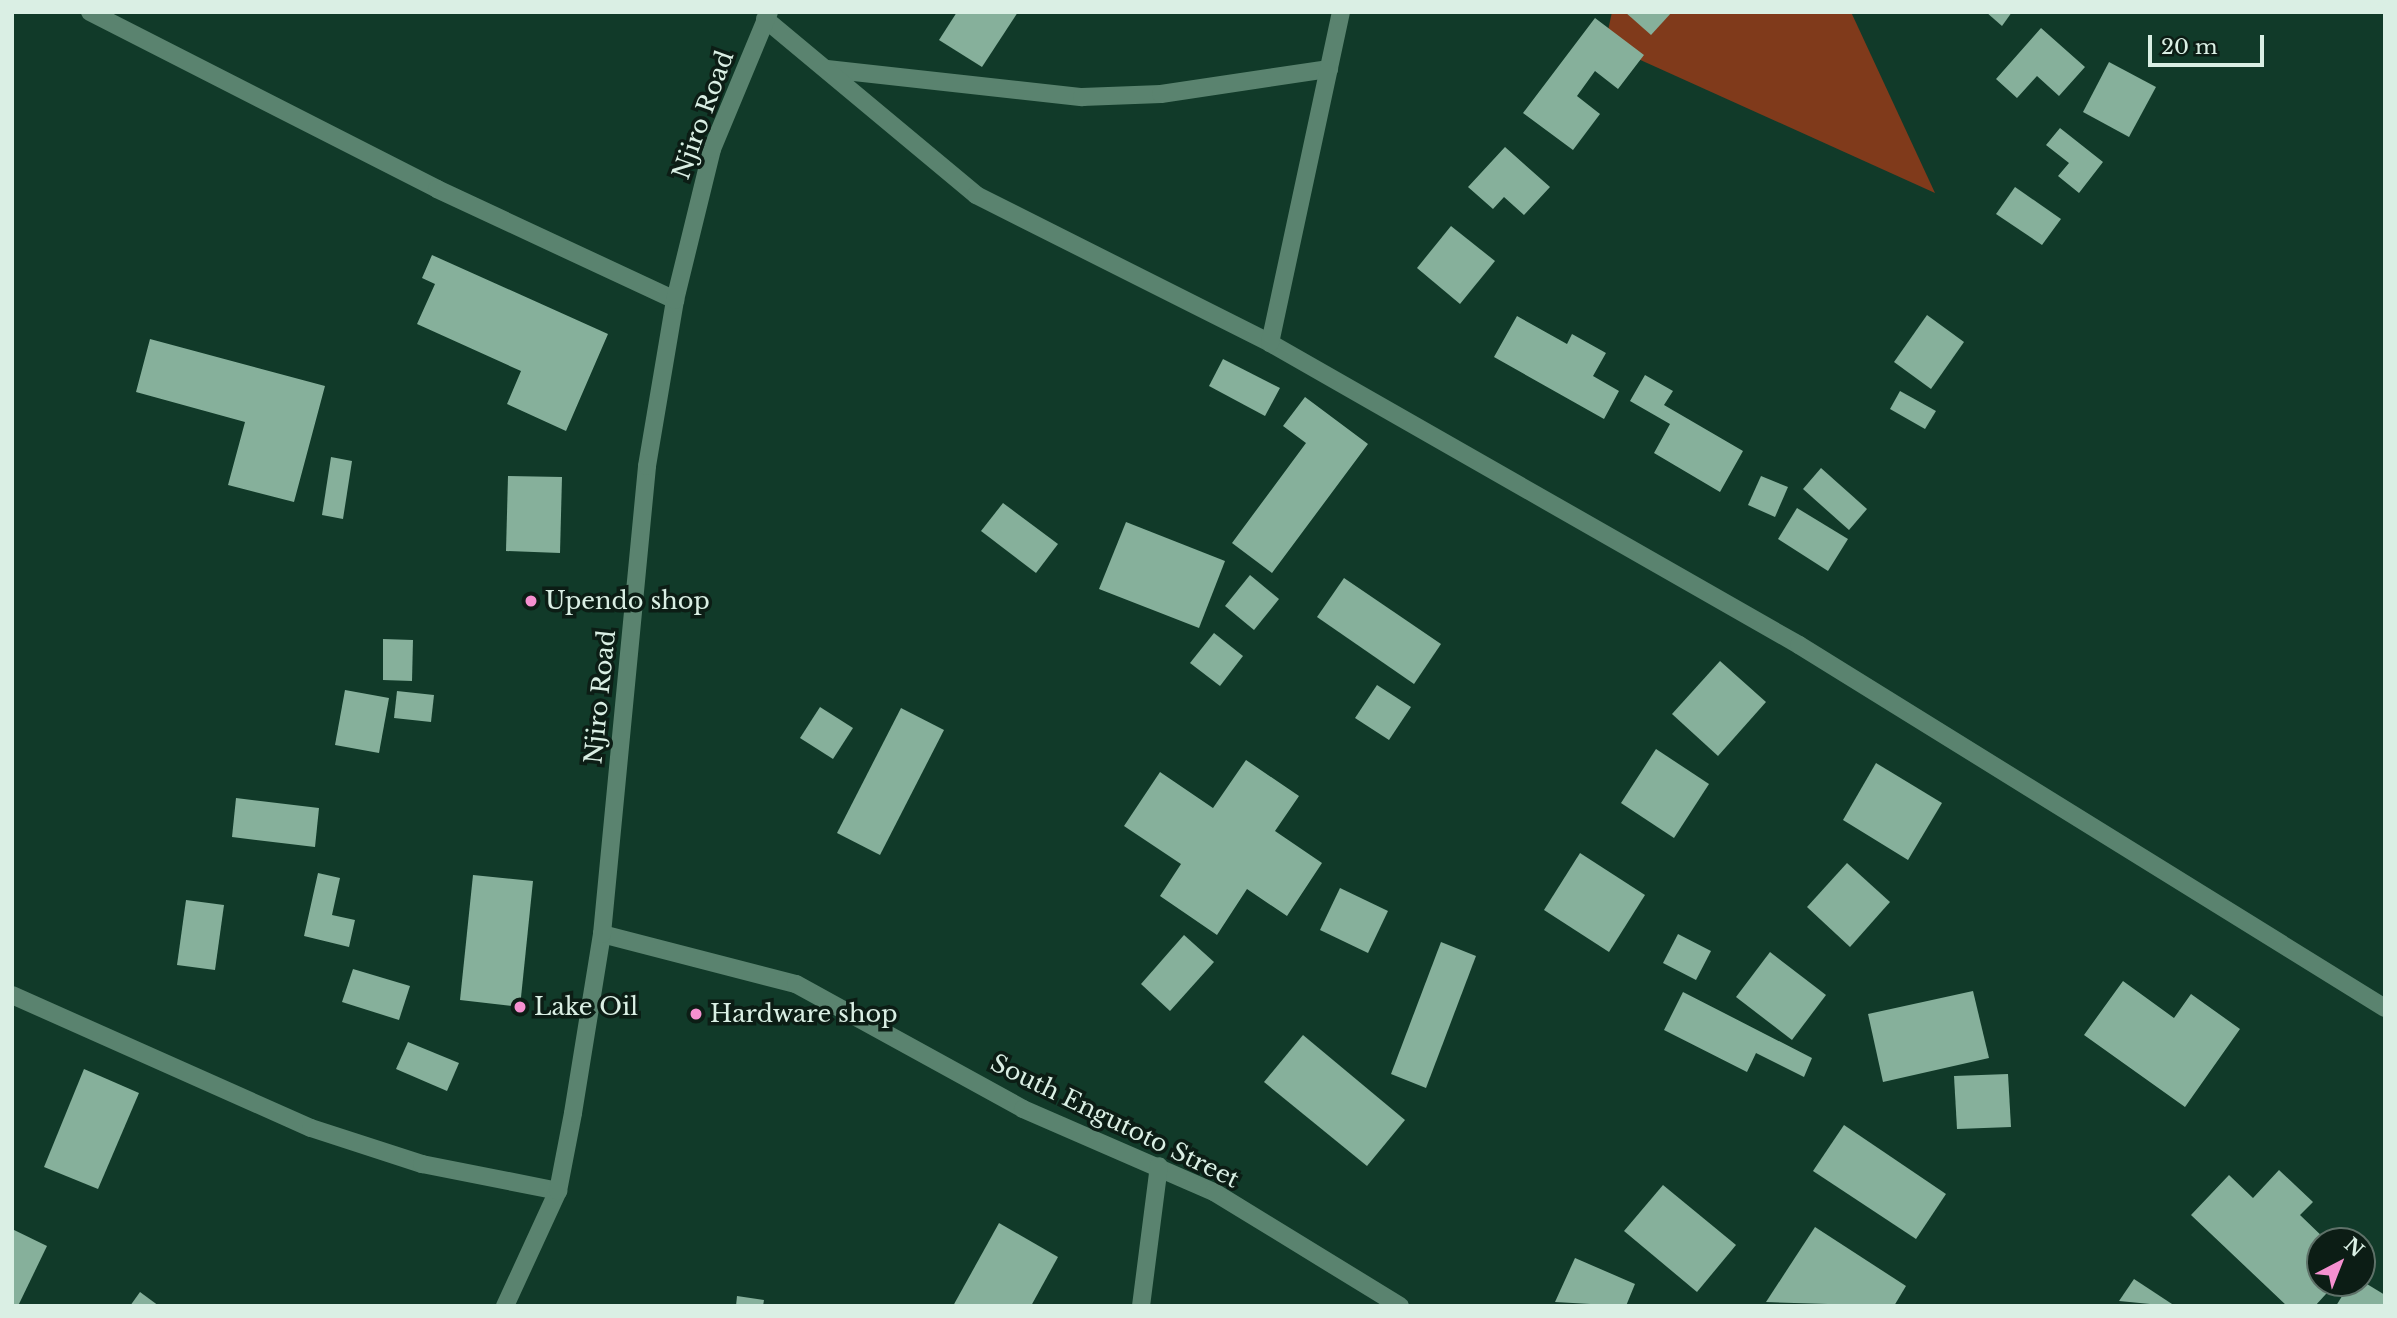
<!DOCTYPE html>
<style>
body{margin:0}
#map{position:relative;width:2397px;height:1318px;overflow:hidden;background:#113a29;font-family:"Libre Baskerville",serif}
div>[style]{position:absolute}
.green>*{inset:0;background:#803a1b}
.building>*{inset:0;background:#86b09b}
.service>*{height:18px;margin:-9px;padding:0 9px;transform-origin:9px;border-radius:9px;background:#5a836f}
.minor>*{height:18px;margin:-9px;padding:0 9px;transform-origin:9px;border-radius:9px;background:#5a836f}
.tertiary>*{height:18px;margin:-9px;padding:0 9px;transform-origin:9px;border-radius:9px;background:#5a836f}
.dots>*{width:19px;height:19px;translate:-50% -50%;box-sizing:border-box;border:4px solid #0c1d15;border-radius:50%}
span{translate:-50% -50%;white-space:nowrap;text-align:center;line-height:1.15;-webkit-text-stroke:7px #0c1d15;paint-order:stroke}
.street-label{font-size:24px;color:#daefe4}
.poi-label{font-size:24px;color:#daefe4}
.left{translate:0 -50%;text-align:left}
.frame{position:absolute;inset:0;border:14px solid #daefe4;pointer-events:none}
.north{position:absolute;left:2306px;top:1227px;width:70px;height:70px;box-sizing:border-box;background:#0c1d15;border:2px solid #5e7168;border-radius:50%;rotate:42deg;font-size:19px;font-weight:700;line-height:28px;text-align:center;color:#daefe4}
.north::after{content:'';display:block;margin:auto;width:24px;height:32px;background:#f690d0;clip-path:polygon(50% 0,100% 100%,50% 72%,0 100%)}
.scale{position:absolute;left:2148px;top:35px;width:116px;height:32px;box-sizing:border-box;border:4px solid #daefe4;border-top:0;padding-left:9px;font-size:21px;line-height:24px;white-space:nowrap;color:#daefe4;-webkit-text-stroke:5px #0c1d15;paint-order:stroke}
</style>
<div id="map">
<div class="green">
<i style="clip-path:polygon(1612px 12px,1851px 12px,1935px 193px,1605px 44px)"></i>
</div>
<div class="building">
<i style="clip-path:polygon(957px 12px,1018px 12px,982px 67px,939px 40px)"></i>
<i style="clip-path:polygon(1625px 12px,1672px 12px,1651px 35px)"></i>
<i style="clip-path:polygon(1986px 12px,2012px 12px,2002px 26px)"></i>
<i style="clip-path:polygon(1595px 18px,1644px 55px,1618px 89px,1595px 71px,1577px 96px,1600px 114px,1573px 150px,1523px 113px)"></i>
<i style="clip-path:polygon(2041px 28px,2085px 67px,2059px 96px,2037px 76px,2017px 98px,1996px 79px)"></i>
<i style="clip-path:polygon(2109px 62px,2156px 87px,2129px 137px,2083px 112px)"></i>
<i style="clip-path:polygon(2060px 128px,2103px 162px,2079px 193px,2058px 176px,2069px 163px,2046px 145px)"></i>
<i style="clip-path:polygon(1505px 147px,1550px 187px,1524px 215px,1504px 197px,1493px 209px,1468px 187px)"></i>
<i style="clip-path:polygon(2015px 187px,2061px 219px,2042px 245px,1996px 214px)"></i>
<i style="clip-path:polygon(1451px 226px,1495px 261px,1460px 304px,1417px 268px)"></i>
<i style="clip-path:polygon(432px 255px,608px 334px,566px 431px,507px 404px,521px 371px,417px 324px,435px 284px,422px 278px)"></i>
<i style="clip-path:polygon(1927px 315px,1964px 342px,1931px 389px,1894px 362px)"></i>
<i style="clip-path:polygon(1517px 316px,1567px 344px,1572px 334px,1606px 353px,1593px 376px,1619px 391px,1604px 419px,1494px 357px)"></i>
<i style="clip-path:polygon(150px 339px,325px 386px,294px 502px,228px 485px,245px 422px,136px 392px)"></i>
<i style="clip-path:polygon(1223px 359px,1280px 388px,1265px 416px,1209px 386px)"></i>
<i style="clip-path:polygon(1645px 375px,1673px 391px,1664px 405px,1743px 451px,1720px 492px,1654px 453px,1670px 424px,1630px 401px)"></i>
<i style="clip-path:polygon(1900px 391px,1936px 411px,1925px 429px,1890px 409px)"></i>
<i style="clip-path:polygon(1305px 397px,1368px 444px,1272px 573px,1232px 543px,1306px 443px,1283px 426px)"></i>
<i style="clip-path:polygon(331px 457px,352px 461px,343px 519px,322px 515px)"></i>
<i style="clip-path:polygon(1821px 468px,1867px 509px,1849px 530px,1803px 489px)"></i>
<i style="clip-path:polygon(508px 476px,562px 477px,560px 553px,506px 551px)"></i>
<i style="clip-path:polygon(1761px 476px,1788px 487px,1775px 517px,1748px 505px)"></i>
<i style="clip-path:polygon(1003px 503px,1058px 544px,1036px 573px,981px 531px)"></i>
<i style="clip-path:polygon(1797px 508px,1848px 539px,1828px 571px,1778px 539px)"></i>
<i style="clip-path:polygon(1126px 522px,1225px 561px,1199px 628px,1099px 589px)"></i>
<i style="clip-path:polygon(1250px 575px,1279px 599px,1254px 630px,1225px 606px)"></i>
<i style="clip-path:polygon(1344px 578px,1441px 644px,1414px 684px,1317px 617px)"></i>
<i style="clip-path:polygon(1214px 633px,1243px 656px,1220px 686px,1190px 663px)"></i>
<i style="clip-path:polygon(383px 639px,413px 640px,412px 681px,383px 680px)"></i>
<i style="clip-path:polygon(1720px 661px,1766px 702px,1718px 756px,1672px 714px)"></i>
<i style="clip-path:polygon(1377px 685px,1411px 707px,1389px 740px,1355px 718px)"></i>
<i style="clip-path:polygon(345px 690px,389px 698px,379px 753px,335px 745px)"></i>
<i style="clip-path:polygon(397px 691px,434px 695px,431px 722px,394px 718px)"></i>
<i style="clip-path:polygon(820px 707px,853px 728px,833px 759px,800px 738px)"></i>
<i style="clip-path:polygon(901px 708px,944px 730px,880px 855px,837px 833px)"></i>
<i style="clip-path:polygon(1656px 749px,1709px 784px,1674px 838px,1621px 803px)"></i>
<i style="clip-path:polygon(1246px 760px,1299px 796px,1275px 831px,1322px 863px,1287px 916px,1247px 889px,1217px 935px,1160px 896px,1181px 864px,1124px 826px,1160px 772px,1213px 808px)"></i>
<i style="clip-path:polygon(1876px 763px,1942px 803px,1908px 860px,1843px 820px)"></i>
<i style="clip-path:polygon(236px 798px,319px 808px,315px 847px,232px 837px)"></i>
<i style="clip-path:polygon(1580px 853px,1645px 895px,1609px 952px,1544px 910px)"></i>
<i style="clip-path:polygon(1847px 863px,1890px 902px,1850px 947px,1807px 907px)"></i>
<i style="clip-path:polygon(318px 873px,340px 878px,332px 915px,355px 920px,349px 947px,304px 936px)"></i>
<i style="clip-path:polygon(473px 875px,533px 881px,520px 1007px,460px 1000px)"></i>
<i style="clip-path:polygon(1340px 888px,1388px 911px,1368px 953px,1320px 930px)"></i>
<i style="clip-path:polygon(186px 900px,224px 905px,215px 970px,177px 965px)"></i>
<i style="clip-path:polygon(1678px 934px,1711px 951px,1696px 980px,1663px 963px)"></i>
<i style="clip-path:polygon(1184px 935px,1214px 962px,1170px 1011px,1141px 984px)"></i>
<i style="clip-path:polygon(1441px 942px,1476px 956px,1426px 1088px,1391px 1074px)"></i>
<i style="clip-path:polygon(1770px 952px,1826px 995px,1792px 1040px,1736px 997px)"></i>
<i style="clip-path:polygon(353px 969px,410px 986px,399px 1020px,342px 1002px)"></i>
<i style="clip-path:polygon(2123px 981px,2174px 1018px,2191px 994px,2240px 1029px,2185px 1107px,2084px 1035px)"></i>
<i style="clip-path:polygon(1973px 991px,1989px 1058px,1883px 1082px,1868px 1014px)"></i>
<i style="clip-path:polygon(1683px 992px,1812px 1058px,1804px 1077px,1756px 1053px,1747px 1072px,1664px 1030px)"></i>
<i style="clip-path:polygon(1303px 1035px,1405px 1120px,1367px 1166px,1264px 1082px)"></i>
<i style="clip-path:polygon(408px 1042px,459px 1063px,447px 1091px,396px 1069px)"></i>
<i style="clip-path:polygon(84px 1069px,139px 1093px,98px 1189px,44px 1167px)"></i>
<i style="clip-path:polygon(2008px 1074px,2011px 1127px,1957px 1129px,1954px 1076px)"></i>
<i style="clip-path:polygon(1844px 1125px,1946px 1194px,1916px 1239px,1813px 1171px)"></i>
<i style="clip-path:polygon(2279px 1170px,2313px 1202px,2300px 1215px,2327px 1241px,2320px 1241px,2320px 1283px,2336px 1283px,2315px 1306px,2287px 1306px,2191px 1215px,2229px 1175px,2253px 1198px)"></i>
<i style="clip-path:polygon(1663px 1185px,1736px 1245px,1697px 1292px,1624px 1231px)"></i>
<i style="clip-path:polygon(999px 1223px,1058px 1257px,1031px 1306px,953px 1306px)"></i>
<i style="clip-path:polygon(1815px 1227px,1906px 1286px,1894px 1306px,1766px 1302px)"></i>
<i style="clip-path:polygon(12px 1229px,47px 1246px,18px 1306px,12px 1306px)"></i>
<i style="clip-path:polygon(1575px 1258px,1635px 1284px,1626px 1306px,1555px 1302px)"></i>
<i style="clip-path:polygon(2134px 1279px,2172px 1304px,2171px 1306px,2119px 1301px)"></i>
<i style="clip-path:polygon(2362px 1281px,2385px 1295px,2385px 1306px,2336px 1306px,2350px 1283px)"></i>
<i style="clip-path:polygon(140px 1292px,159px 1306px,130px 1306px)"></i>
<i style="clip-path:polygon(737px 1296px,764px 1300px,763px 1306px,736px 1306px)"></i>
</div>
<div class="service">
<i style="left:827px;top:69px;width:257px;rotate:6.3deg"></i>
<i style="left:1082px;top:97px;width:79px;rotate:-2.2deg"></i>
<i style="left:1161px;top:94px;width:170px;rotate:-8.5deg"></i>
</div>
<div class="minor">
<i style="left:90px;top:12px;width:390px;rotate:27deg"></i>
<i style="left:437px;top:189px;width:263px;rotate:25deg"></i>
<i style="left:765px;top:19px;width:275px;rotate:39.8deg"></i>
<i style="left:976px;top:195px;width:329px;rotate:26.7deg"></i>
<i style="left:1270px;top:343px;width:609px;rotate:29.72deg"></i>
<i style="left:1799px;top:645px;width:689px;rotate:31.78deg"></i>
<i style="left:1270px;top:343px;width:339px;rotate:-77.9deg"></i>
<i style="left:602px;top:934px;width:200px;rotate:14.5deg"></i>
<i style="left:796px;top:984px;width:259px;rotate:28.8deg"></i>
<i style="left:1023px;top:1109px;width:208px;rotate:23.5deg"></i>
<i style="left:1214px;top:1192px;width:218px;rotate:31.5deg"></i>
<i style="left:12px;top:995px;width:327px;rotate:24deg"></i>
<i style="left:311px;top:1128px;width:117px;rotate:18deg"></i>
<i style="left:422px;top:1164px;width:139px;rotate:11.2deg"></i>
<i style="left:1141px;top:1306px;width:141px;rotate:-82.7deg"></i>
</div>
<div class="tertiary">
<i style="left:505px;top:1306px;width:127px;rotate:-65.3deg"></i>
<i style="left:558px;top:1191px;width:79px;rotate:-79.1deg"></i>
<i style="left:573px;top:1113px;width:181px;rotate:-80.8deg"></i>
<i style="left:602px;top:934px;width:470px;rotate:-84.5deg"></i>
<i style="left:647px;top:466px;width:168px;rotate:-80.4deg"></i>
<i style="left:675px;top:300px;width:155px;rotate:-76.2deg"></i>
<i style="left:712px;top:149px;width:148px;rotate:-67.4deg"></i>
</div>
<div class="dots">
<i style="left:531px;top:601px;background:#f690d0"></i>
<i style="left:520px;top:1007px;background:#f690d0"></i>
<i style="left:696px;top:1014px;background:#f690d0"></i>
</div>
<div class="street-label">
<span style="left:703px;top:115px;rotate:-70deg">Njiro Road</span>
<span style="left:600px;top:697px;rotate:-84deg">Njiro Road</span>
<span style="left:1115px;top:1121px;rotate:26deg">South Engutoto Street</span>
</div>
<div class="poi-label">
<span class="left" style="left:545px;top:601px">Upendo shop</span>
<span class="left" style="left:534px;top:1007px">Lake Oil</span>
<span class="left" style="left:710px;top:1014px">Hardware shop</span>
</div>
<div class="frame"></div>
<div class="north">N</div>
<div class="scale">20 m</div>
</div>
